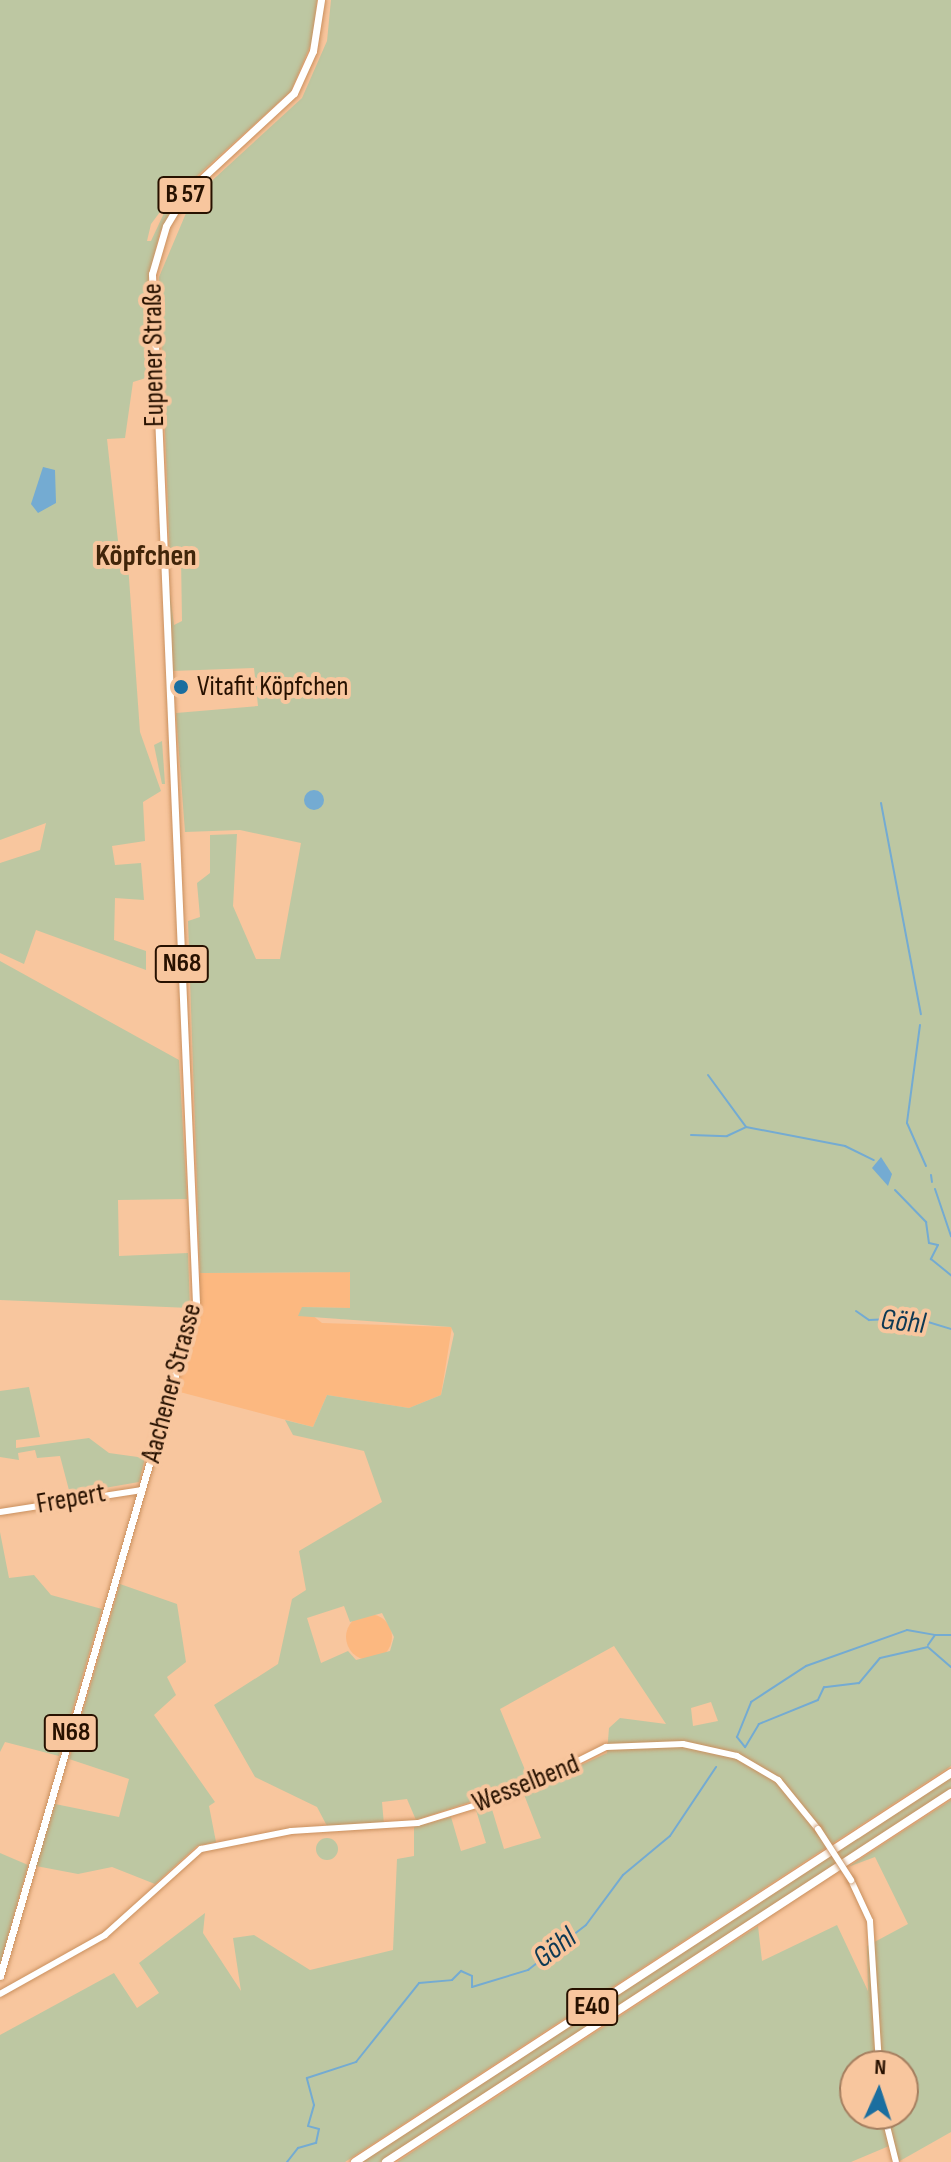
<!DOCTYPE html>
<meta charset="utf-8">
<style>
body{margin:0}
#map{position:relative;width:951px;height:2162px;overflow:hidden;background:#f8c69e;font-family:"Sofia Sans Condensed",sans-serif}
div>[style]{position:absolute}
.built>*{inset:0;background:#fcb880}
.round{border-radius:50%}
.green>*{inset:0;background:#bdc7a2}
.water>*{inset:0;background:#74abd2}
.stream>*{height:2px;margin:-1px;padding:0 1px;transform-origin:1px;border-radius:1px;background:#74abd2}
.roads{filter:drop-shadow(0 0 2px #ca905e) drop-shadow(0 0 2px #ca905e)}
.secondary>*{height:6px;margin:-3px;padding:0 3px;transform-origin:3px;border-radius:3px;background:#fff}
.primary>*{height:7px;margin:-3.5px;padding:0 3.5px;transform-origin:3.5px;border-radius:3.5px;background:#fff}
.highway>*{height:8px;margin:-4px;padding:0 4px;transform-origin:4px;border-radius:4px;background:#fff}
.bridges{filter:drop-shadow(0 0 2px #ca905e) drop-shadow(0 0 2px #ca905e)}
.secondary-bridge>*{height:6px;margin:-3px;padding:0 3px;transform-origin:3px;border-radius:3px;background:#fff}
.dots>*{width:22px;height:22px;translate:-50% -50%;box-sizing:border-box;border:4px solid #f8c69e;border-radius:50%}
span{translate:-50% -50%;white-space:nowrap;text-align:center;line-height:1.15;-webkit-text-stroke:8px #f8c69e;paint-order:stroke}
.shield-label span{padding:2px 6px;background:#f8c69e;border:2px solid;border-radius:6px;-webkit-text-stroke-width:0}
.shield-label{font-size:26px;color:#271100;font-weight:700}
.street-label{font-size:28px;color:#271100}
.poi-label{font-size:28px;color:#271100}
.left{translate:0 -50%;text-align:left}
.neighbourhood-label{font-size:30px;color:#41250a;font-weight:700}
.water-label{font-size:30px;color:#0d3954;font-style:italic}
.north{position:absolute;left:839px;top:2050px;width:80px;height:80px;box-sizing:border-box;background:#f8c69e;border:2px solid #a47e5f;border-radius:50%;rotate:3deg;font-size:22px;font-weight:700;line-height:32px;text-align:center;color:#271100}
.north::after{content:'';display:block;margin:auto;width:28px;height:36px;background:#1b6e9f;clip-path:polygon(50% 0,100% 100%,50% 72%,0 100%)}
</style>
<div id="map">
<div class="built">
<i style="clip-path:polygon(350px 1272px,350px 1308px,302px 1307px,322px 1323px,452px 1327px,441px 1395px,409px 1408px,327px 1395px,313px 1427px,176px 1391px,200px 1273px)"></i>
<i class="round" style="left:346px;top:1614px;width:46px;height:46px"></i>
</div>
<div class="green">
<i style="clip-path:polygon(evenodd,0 0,317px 0,313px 39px,291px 91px,197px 176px,160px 232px,145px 294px,149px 377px,133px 382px,125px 438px,107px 439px,119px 550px,127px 550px,140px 732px,161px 791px,143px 802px,145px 841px,112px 846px,115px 865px,141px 863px,144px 900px,115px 898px,114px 940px,146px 951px,146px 970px,36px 930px,24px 964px,0 953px,0 863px,40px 850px,46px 823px,0 840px,0 0,172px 196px,151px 241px,147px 241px,151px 224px,172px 196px)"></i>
<i style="clip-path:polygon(evenodd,331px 0,951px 0,951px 1766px,345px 2162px,0 2162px,0 2035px,114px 1973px,137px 2008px,159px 1993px,139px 1963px,205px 1913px,203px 1933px,241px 1991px,233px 1938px,254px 1935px,310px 1970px,393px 1950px,397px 1859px,414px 1856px,414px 1827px,451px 1817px,461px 1851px,486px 1843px,476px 1810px,491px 1806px,504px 1849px,541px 1838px,523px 1792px,607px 1753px,609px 1728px,620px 1718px,666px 1724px,614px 1646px,500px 1709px,530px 1782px,416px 1820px,407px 1799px,382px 1802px,384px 1825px,327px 1826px,317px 1807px,255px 1777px,214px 1705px,278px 1664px,292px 1599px,306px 1590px,299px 1551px,382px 1502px,364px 1451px,293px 1435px,285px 1420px,313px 1427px,327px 1395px,409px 1408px,441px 1395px,454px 1334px,451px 1327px,298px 1316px,302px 1307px,350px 1308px,350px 1272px,200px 1273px,188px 921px,200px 917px,197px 883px,210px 873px,210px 835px,237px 834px,233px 906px,256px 959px,280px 959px,301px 843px,240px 830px,185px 832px,176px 713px,258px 706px,254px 668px,172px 671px,167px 571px,174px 625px,182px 621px,181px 558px,170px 559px,159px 277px,192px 199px,302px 98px,327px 41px,331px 0,344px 1606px,350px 1622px,382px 1613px,394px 1637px,390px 1651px,356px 1660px,348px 1651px,321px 1663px,307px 1618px,344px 1606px,331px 0,711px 1702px,718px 1721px,693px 1726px,691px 1708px,711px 1702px)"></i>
<i style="clip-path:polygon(162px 741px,165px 784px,162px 784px,154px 745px)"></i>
<i style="clip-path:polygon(0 961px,179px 1060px,187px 1199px,118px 1200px,119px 1256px,188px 1253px,190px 1308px,0 1300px)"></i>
<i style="clip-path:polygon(29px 1387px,40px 1437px,16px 1440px,16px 1448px,89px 1438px,109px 1453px,145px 1458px,139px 1482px,70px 1494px,60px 1456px,37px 1458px,35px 1450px,18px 1453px,19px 1460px,0 1457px,0 1391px)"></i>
<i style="clip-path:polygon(0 1532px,9px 1578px,34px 1575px,51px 1595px,102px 1609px,59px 1756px,5px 1742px,0 1752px)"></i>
<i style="clip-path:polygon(120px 1584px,177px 1604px,186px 1662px,167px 1677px,176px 1695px,154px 1715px,215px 1802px,209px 1806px,216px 1842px,197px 1846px,155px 1884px,112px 1867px,78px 1874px,36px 1866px,55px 1804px,119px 1817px,129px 1779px,69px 1759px)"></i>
<i style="clip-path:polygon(951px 1776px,951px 1789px,716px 1943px,381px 2162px,361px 2162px)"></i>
<i style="clip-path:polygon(evenodd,951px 1800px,951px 2132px,898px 2162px,889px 2146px,851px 2162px,397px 2162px,758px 1926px,762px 1961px,837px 1925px,868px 1991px,867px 1946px,908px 1924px,875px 1857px,848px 1867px,951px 1800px,855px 2066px,903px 2066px,903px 2114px,855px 2114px,855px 2066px)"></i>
<i class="round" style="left:316px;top:1838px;width:22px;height:22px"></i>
<i style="clip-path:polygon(0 1853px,28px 1865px,0 1964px)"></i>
</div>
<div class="water">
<i style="clip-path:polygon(43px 467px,55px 470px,56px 503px,38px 513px,31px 504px)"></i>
<i class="round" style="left:304px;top:790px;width:20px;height:20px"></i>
<i style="clip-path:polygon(881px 1157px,892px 1174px,888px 1186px,872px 1168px)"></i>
</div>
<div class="stream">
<i style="left:881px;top:803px;width:215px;rotate:79.3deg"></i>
<i style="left:920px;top:1025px;width:99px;rotate:97.6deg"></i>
<i style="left:907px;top:1123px;width:47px;rotate:66.2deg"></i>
<i style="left:708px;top:1075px;width:64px;rotate:53.8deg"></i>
<i style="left:746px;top:1127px;width:101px;rotate:10.9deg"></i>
<i style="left:845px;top:1146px;width:32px;rotate:26deg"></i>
<i style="left:691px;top:1135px;width:36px;rotate:2deg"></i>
<i style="left:727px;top:1136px;width:21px;rotate:-25deg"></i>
<i style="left:931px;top:1175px;width:7px;rotate:82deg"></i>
<i style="left:935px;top:1189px;width:50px;rotate:71.2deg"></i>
<i style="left:895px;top:1190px;width:45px;rotate:45.9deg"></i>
<i style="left:926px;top:1222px;width:21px;rotate:82deg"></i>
<i style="left:929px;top:1243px;width:9px;rotate:13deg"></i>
<i style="left:938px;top:1245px;width:16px;rotate:117deg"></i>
<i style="left:931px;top:1259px;width:26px;rotate:39deg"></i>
<i style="left:856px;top:1311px;width:16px;rotate:35deg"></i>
<i style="left:869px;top:1320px;width:46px;rotate:-2.5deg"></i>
<i style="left:915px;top:1318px;width:38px;rotate:17deg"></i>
<i style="left:928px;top:1645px;width:12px;rotate:-55deg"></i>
<i style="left:935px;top:1635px;width:16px"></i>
<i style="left:928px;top:1647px;width:49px;rotate:167.1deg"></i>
<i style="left:880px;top:1658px;width:33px;rotate:130deg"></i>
<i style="left:859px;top:1683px;width:35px;rotate:173deg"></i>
<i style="left:824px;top:1687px;width:14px;rotate:115deg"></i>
<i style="left:818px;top:1700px;width:64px;rotate:157.9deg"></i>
<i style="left:759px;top:1724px;width:27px;rotate:121deg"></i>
<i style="left:745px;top:1747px;width:13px;rotate:-129deg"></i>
<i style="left:737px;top:1737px;width:38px;rotate:-68deg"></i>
<i style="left:751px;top:1702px;width:66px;rotate:-33.2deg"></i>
<i style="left:806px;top:1666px;width:107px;rotate:-19.6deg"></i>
<i style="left:907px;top:1630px;width:28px;rotate:10deg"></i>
<i style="left:929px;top:1648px;width:29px;rotate:41deg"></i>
<i style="left:287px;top:2162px;width:18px;rotate:-52deg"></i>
<i style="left:298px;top:2148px;width:19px;rotate:-16deg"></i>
<i style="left:316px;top:2143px;width:14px;rotate:-78deg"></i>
<i style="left:319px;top:2129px;width:11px;rotate:-165deg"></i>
<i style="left:308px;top:2126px;width:22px;rotate:-74deg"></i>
<i style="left:314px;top:2105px;width:28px;rotate:-105deg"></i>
<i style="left:307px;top:2078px;width:52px;rotate:-18.1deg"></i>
<i style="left:356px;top:2062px;width:101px;rotate:-51.4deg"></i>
<i style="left:419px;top:1983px;width:33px;rotate:-5deg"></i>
<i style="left:452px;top:1980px;width:13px;rotate:-45deg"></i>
<i style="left:461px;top:1971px;width:12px;rotate:24deg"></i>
<i style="left:472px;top:1976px;width:11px;rotate:90deg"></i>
<i style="left:472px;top:1987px;width:59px;rotate:-16.9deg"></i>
<i style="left:528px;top:1970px;width:73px;rotate:-37.8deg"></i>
<i style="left:586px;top:1925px;width:62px;rotate:-53.5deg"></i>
<i style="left:623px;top:1875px;width:61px;rotate:-39.7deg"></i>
<i style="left:670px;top:1836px;width:83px;rotate:-56.3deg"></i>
</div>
<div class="roads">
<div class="secondary">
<i style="left:0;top:1512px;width:144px;rotate:-8.8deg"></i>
<i style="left:851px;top:1880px;width:45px;rotate:65.1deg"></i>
<i style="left:870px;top:1921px;width:145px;rotate:86.4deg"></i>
<i style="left:0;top:1994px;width:120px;rotate:-29.3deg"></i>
<i style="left:105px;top:1935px;width:129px;rotate:-41.9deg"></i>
<i style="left:201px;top:1849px;width:92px;rotate:-11.3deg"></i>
<i style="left:291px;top:1831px;width:127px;rotate:-3.6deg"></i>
<i style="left:418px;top:1823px;width:98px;rotate:-17.1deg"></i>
<i style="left:512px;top:1794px;width:105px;rotate:-26.6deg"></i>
<i style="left:606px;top:1747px;width:77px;rotate:-2.2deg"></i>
<i style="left:683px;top:1744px;width:55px;rotate:12.5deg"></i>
<i style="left:737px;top:1756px;width:48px;rotate:30.3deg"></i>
<i style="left:778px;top:1780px;width:63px;rotate:50.8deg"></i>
<i style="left:884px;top:2114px;width:49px;rotate:76deg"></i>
</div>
<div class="primary">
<i style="left:0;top:1976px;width:701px;rotate:-73.76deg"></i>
<i style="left:196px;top:1303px;width:1030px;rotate:-92.45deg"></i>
<i style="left:152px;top:274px;width:50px;rotate:-73.7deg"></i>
<i style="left:166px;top:226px;width:39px;rotate:-59deg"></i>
<i style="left:186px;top:193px;width:147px;rotate:-42.8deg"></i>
<i style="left:294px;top:93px;width:46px;rotate:-65.7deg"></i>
<i style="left:313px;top:51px;width:52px;rotate:-81.1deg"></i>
</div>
<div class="highway">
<i style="left:355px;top:2162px;width:712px;rotate:-33.13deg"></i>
<i style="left:386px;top:2162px;width:675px;rotate:-33.15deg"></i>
</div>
</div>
<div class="bridges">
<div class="secondary-bridge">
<i style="left:818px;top:1829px;width:61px;rotate:57.1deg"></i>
</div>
</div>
<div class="dots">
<i style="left:181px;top:687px;background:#1b6e9f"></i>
</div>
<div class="shield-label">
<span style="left:185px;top:195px">B 57</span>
<span style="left:182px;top:964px">N68</span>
<span style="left:71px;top:1733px">N68</span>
<span style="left:592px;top:2007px">E40</span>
</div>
<div class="street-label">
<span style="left:154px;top:355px;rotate:-91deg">Eupener Straße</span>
<span style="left:172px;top:1383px;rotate:-75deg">Aachener Strasse</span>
<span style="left:71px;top:1499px;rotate:-10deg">Frepert</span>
<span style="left:526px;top:1784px;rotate:-22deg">Wesselbend</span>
</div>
<div class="poi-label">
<span class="left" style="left:197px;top:687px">Vitafit Köpfchen</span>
</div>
<div class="neighbourhood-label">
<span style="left:146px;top:556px">Köpfchen</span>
</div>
<div class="water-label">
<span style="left:903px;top:1322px;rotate:6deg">Göhl</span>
<span style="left:555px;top:1948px;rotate:-37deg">Göhl</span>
</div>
<div class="north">N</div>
</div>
